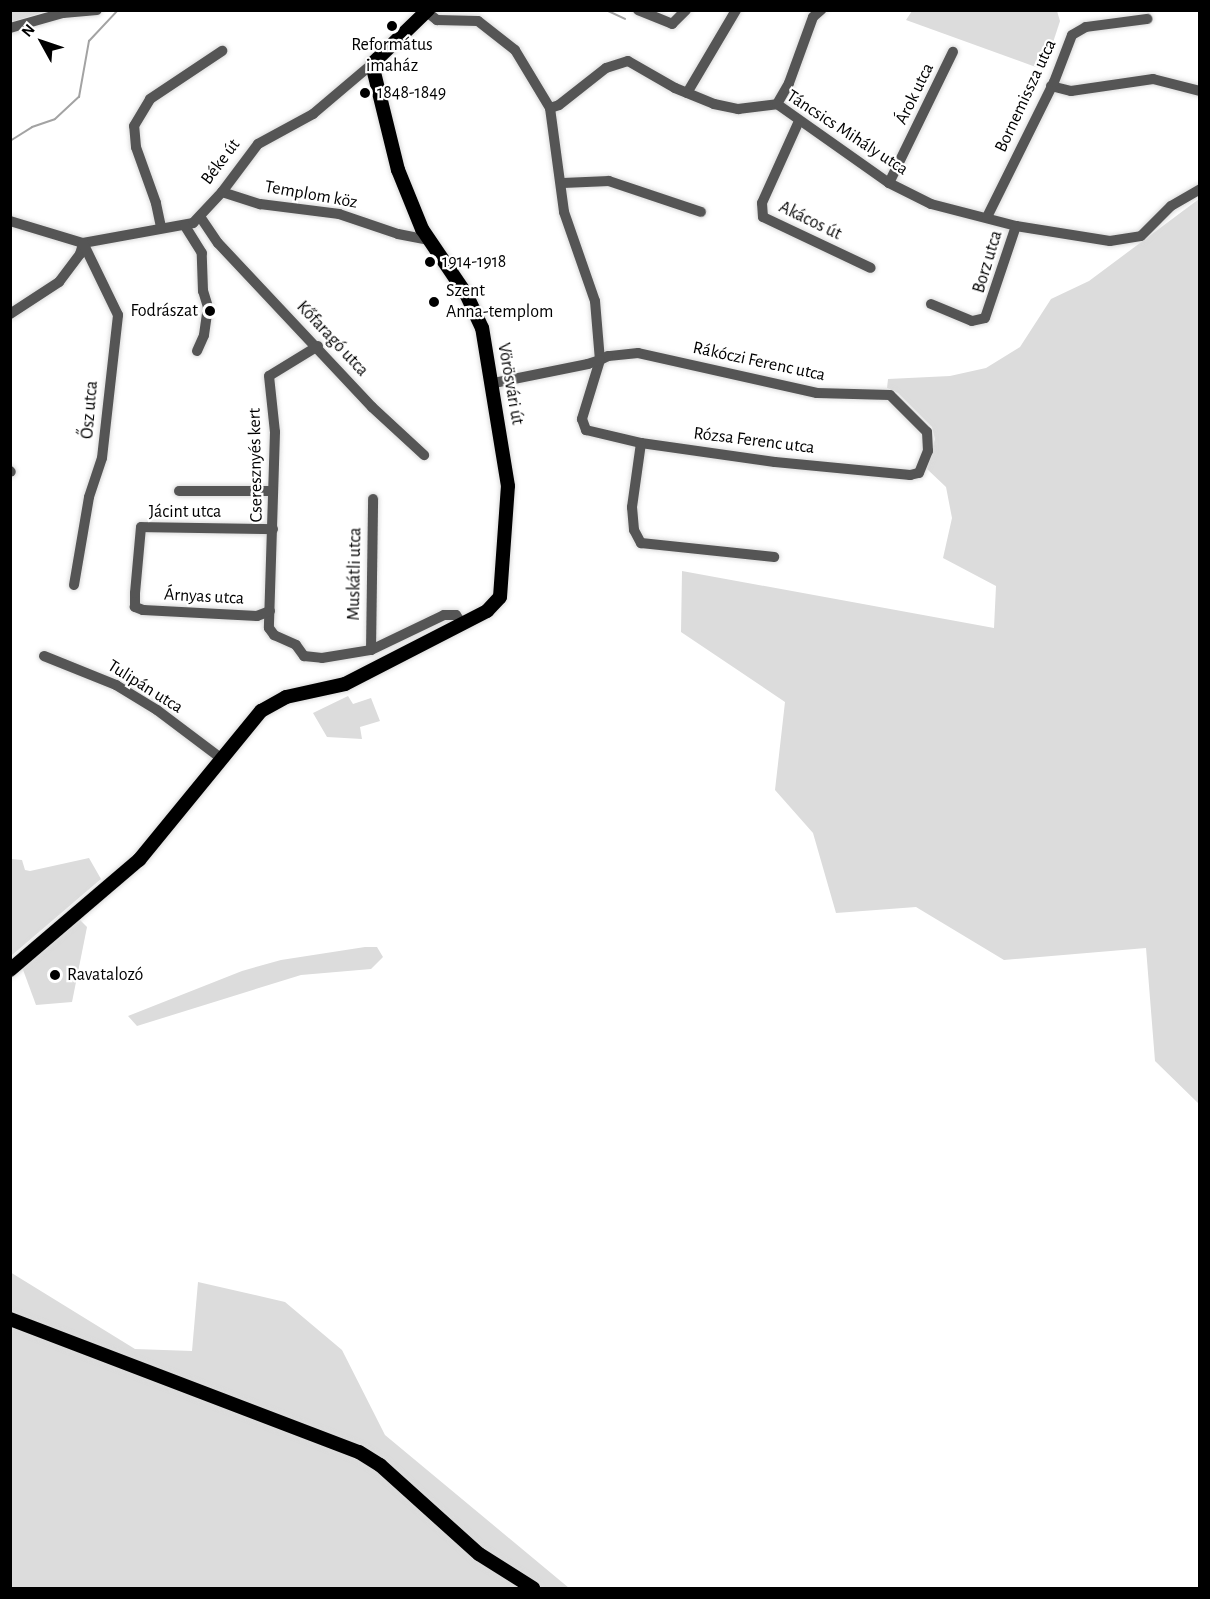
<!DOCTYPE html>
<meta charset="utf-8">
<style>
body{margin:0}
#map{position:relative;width:1210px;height:1599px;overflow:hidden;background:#fff;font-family:"Alegreya Sans",sans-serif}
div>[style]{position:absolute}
.green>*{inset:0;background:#dcdcdc}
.stream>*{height:2px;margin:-1px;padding:0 1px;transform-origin:1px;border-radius:1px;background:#a3a3a3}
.roads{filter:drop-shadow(0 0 2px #dbdbdb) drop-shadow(0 0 2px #dbdbdb)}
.minor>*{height:10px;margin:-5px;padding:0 5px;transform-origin:5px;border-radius:5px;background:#555}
.major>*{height:14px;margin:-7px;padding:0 7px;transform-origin:7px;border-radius:7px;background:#000}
.dots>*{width:16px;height:16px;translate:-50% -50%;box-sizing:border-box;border:3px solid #fff;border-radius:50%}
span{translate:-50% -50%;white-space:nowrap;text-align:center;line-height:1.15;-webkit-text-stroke:4.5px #fff;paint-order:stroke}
.poi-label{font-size:18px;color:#000}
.left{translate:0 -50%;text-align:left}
.right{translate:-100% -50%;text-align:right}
.street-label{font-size:18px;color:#000}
.frame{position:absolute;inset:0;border:12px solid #000;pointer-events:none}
.north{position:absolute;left:12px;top:12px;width:60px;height:60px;-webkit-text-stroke:4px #fff;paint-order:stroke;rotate:310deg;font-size:16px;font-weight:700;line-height:24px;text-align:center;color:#000}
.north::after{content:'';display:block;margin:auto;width:21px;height:27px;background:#000;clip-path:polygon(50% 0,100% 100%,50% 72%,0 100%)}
</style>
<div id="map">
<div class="green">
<i style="clip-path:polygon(11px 10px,47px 10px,47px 11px,11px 22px)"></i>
<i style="clip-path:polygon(1057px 11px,1060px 21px,1044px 70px,906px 20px,912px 11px)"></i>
<i style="clip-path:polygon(1199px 199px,1199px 1104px,1155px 1061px,1146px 948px,1004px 960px,916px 907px,836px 913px,813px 833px,775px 790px,785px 702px,681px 632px,682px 571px,994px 628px,996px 586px,943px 558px,952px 518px,946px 487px,927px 469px,935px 439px,932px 427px,898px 393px,887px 388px,888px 379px,950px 376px,986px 368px,1020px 347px,1051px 299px,1089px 281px)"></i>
<i style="clip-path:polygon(348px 696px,353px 704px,371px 698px,380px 721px,360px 727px,362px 739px,327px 737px,313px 713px)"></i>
<i style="clip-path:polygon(89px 858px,101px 879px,11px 956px,11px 859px,22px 860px,25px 870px,30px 871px)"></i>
<i style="clip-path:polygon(79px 919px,87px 927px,72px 1002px,36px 1005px,22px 967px)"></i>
<i style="clip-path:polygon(365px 947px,377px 947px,383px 957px,371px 969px,301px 975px,137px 1026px,128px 1016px,242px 971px,281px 960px)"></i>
<i style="clip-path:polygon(10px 1272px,135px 1349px,192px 1351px,198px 1282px,285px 1302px,342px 1350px,385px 1435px,569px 1588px,11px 1588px)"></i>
</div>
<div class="stream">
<i style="left:606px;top:10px;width:21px;rotate:25deg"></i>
<i style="left:10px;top:141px;width:26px;rotate:-32deg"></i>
<i style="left:32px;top:127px;width:24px;rotate:-19deg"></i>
<i style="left:55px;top:119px;width:33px;rotate:-43deg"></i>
<i style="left:79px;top:97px;width:57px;rotate:-79.9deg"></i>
<i style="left:89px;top:41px;width:42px;rotate:-46.9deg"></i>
</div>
<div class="roads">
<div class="minor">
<i style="left:638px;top:10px;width:37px;rotate:22deg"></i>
<i style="left:672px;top:24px;width:20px;rotate:-45deg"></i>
<i style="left:427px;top:12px;width:13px;rotate:39deg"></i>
<i style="left:437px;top:20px;width:41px;rotate:1.4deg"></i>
<i style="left:478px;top:21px;width:47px;rotate:38.1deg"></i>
<i style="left:515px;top:50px;width:68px;rotate:58.9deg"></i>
<i style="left:550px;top:108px;width:105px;rotate:82.3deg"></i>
<i style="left:564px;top:212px;width:94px;rotate:70.8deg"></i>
<i style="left:595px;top:301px;width:59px;rotate:85.2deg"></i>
<i style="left:600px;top:360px;width:62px;rotate:107deg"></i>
<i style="left:582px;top:419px;width:12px;rotate:70deg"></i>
<i style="left:586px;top:430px;width:57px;rotate:13.3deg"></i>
<i style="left:641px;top:443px;width:135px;rotate:8.1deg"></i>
<i style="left:775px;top:462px;width:136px;rotate:5.5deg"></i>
<i style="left:910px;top:475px;width:9px;rotate:-13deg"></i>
<i style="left:919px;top:473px;width:24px;rotate:-68deg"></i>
<i style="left:928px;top:451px;width:19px;rotate:-93deg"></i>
<i style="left:927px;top:432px;width:52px;rotate:-135deg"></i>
<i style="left:890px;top:395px;width:73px;rotate:-178.4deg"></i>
<i style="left:817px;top:393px;width:183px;rotate:-167.4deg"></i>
<i style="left:638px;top:353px;width:30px;rotate:174deg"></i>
<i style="left:608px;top:356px;width:9px;rotate:153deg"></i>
<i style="left:600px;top:360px;width:13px;rotate:162deg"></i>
<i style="left:588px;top:364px;width:96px;rotate:168.6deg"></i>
<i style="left:10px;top:28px;width:55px;rotate:-15.8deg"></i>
<i style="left:63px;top:13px;width:34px;rotate:-5deg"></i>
<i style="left:1051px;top:86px;width:21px;rotate:14deg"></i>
<i style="left:1071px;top:91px;width:83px;rotate:-8.3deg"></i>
<i style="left:1153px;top:79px;width:49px;rotate:14.3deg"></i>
<i style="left:687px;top:93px;width:96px;rotate:-59.4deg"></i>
<i style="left:777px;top:104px;width:24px;rotate:-60deg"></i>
<i style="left:789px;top:83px;width:70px;rotate:-70deg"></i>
<i style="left:813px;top:17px;width:11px;rotate:-41deg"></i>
<i style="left:550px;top:108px;width:9px;rotate:-18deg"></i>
<i style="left:559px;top:105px;width:60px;rotate:-38.2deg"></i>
<i style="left:606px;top:68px;width:23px;rotate:-18deg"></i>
<i style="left:628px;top:61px;width:54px;rotate:29.9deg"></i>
<i style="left:675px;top:88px;width:42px;rotate:22.3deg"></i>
<i style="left:714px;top:104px;width:25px;rotate:12deg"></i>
<i style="left:738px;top:109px;width:39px;rotate:-7deg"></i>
<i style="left:777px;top:104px;width:137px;rotate:35.2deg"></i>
<i style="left:889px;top:183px;width:47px;rotate:26.6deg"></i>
<i style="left:931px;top:204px;width:88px;rotate:14.5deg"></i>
<i style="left:1016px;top:226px;width:95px;rotate:9.1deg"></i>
<i style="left:1110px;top:241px;width:31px;rotate:-9deg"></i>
<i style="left:1141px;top:236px;width:42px;rotate:-45deg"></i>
<i style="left:1171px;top:206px;width:34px;rotate:-30deg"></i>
<i style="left:799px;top:121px;width:90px;rotate:114.3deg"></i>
<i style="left:762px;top:203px;width:14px;rotate:86deg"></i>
<i style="left:763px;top:217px;width:119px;rotate:25.3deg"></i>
<i style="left:563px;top:183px;width:46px;rotate:-2.5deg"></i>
<i style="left:609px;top:181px;width:97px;rotate:18.6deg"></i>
<i style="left:889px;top:183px;width:146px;rotate:-64deg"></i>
<i style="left:222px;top:192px;width:40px;rotate:18deg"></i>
<i style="left:260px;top:204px;width:80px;rotate:7.2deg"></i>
<i style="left:339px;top:214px;width:62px;rotate:18.7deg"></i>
<i style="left:398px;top:234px;width:32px;rotate:11deg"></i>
<i style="left:987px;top:217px;width:151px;rotate:-63.6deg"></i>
<i style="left:1054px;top:82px;width:50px;rotate:-69deg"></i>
<i style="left:1072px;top:35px;width:16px;rotate:-30deg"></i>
<i style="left:1086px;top:27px;width:62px;rotate:-7.5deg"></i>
<i style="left:201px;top:218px;width:30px;rotate:56deg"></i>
<i style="left:218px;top:243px;width:225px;rotate:46.8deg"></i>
<i style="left:372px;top:407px;width:71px;rotate:42.7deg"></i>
<i style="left:10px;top:221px;width:76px;rotate:16.8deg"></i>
<i style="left:83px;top:243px;width:112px;rotate:-10.3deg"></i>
<i style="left:193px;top:223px;width:42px;rotate:-46.9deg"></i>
<i style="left:222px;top:192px;width:60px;rotate:-53.1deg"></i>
<i style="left:258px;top:144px;width:63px;rotate:-28.6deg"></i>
<i style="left:313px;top:114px;width:77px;rotate:-40.3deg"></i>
<i style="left:185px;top:226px;width:32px;rotate:58deg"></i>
<i style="left:161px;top:227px;width:25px;rotate:-102deg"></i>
<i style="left:156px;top:203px;width:59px;rotate:-109.7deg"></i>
<i style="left:136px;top:147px;width:21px;rotate:-95deg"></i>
<i style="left:134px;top:126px;width:31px;rotate:-59deg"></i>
<i style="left:150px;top:99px;width:87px;rotate:-33.7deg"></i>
<i style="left:931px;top:304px;width:44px;rotate:22.5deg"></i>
<i style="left:972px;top:321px;width:13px;rotate:-13deg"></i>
<i style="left:985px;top:318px;width:97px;rotate:-71.4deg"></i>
<i style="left:10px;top:314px;width:59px;rotate:-33.1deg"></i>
<i style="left:59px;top:282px;width:35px;rotate:-53deg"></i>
<i style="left:80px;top:254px;width:10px;rotate:-73deg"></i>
<i style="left:318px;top:346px;width:57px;rotate:148.5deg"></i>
<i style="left:269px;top:376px;width:56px;rotate:83.9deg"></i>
<i style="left:275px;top:432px;width:196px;rotate:91.8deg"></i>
<i style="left:269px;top:628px;width:9px;rotate:54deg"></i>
<i style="left:274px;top:635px;width:24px;rotate:24deg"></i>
<i style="left:296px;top:645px;width:14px;rotate:54deg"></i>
<i style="left:304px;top:656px;width:18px;rotate:6deg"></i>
<i style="left:322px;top:658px;width:50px;rotate:-9.3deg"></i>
<i style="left:371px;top:650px;width:81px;rotate:-25.6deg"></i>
<i style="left:444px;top:615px;width:12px"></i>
<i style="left:456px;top:615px;width:12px;rotate:55deg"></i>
<i style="left:197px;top:351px;width:17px;rotate:-66deg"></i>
<i style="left:204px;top:335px;width:28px;rotate:-82deg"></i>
<i style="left:208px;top:307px;width:17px;rotate:-107deg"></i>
<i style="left:203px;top:291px;width:38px;rotate:-92deg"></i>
<i style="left:641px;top:443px;width:65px;rotate:98deg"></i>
<i style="left:632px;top:507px;width:23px;rotate:85deg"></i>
<i style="left:634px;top:530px;width:15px;rotate:62deg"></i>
<i style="left:641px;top:543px;width:134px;rotate:6deg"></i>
<i style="left:10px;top:471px;width:1px;rotate:45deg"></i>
<i style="left:179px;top:491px;width:94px"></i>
<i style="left:74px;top:585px;width:89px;rotate:-80.3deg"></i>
<i style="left:89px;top:497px;width:41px;rotate:-71.6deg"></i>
<i style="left:102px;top:458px;width:144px;rotate:-83.6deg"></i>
<i style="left:118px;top:315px;width:80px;rotate:-115.9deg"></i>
<i style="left:270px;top:611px;width:14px;rotate:159deg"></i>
<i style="left:257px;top:616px;width:114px;rotate:-177deg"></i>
<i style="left:143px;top:610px;width:9px;rotate:-159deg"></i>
<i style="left:135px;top:607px;width:14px;rotate:-90deg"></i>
<i style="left:135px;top:593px;width:66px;rotate:-84.8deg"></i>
<i style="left:141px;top:527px;width:132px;rotate:0.9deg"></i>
<i style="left:371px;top:650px;width:151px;rotate:-89.2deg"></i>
<i style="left:44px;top:656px;width:78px;rotate:21.9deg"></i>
<i style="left:116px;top:685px;width:48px;rotate:31.4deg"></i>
<i style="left:157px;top:710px;width:81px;rotate:37deg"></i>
</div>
<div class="major">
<i style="left:10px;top:970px;width:170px;rotate:-40.5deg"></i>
<i style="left:139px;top:860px;width:193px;rotate:-50.7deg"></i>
<i style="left:261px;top:711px;width:29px;rotate:-29deg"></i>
<i style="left:286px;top:697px;width:60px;rotate:-12.4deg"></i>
<i style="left:345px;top:684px;width:160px;rotate:-27.2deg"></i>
<i style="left:487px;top:611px;width:19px;rotate:-47deg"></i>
<i style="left:500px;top:597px;width:111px;rotate:-85.9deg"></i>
<i style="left:508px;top:486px;width:160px;rotate:-99.3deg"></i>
<i style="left:482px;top:328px;width:38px;rotate:-115deg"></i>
<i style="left:466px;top:294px;width:78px;rotate:-124.1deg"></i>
<i style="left:422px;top:229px;width:64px;rotate:-112.1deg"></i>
<i style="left:398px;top:170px;width:109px;rotate:-103.8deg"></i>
<i style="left:372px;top:64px;width:78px;rotate:-44deg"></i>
<i style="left:10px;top:1319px;width:373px;rotate:20.9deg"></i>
<i style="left:359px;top:1452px;width:25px;rotate:32deg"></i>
<i style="left:380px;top:1465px;width:133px;rotate:42deg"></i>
<i style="left:479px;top:1554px;width:64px;rotate:32.2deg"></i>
</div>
</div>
<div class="dots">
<i style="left:392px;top:26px;background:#000"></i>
<i style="left:365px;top:93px;background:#000"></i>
<i style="left:430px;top:262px;background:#000"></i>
<i style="left:434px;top:302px;background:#000"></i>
<i style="left:210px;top:311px;background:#000"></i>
<i style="left:55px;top:975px;background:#000"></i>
</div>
<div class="poi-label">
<span style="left:392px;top:56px">Református<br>imaház</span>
<span class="left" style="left:377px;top:93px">1848-1849</span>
<span class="left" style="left:442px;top:262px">1914-1918</span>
<span class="left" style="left:446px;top:302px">Szent<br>Anna-templom</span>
<span class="right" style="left:198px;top:311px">Fodrászat</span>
<span class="left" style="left:67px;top:975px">Ravatalozó</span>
</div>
<div class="street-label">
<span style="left:915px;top:94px;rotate:-64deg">Árok utca</span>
<span style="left:1026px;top:96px;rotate:-65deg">Bornemissza utca</span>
<span style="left:847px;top:133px;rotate:33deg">Táncsics Mihály utca</span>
<span style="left:221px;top:162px;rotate:-53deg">Béke út</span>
<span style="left:311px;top:195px;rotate:10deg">Templom köz</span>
<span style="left:810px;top:221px;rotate:26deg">Akácos út</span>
<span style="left:988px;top:262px;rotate:-73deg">Borz utca</span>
<span style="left:332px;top:339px;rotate:47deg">Kőfaragó utca</span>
<span style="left:759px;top:362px;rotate:12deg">Rákóczi Ferenc utca</span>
<span style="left:510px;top:384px;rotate:80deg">Vörösvári út</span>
<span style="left:90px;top:410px;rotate:-85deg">Ősz utca</span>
<span style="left:754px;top:441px;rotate:7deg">Rózsa Ferenc utca</span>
<span style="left:256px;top:465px;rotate:-91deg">Cseresznyés kert</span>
<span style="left:185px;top:512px">Jácint utca</span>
<span style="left:355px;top:574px;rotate:-89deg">Muskátli utca</span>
<span style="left:204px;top:597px;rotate:3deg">Árnyas utca</span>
<span style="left:145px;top:687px;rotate:32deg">Tulipán utca</span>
</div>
<div class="frame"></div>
<div class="north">N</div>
</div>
